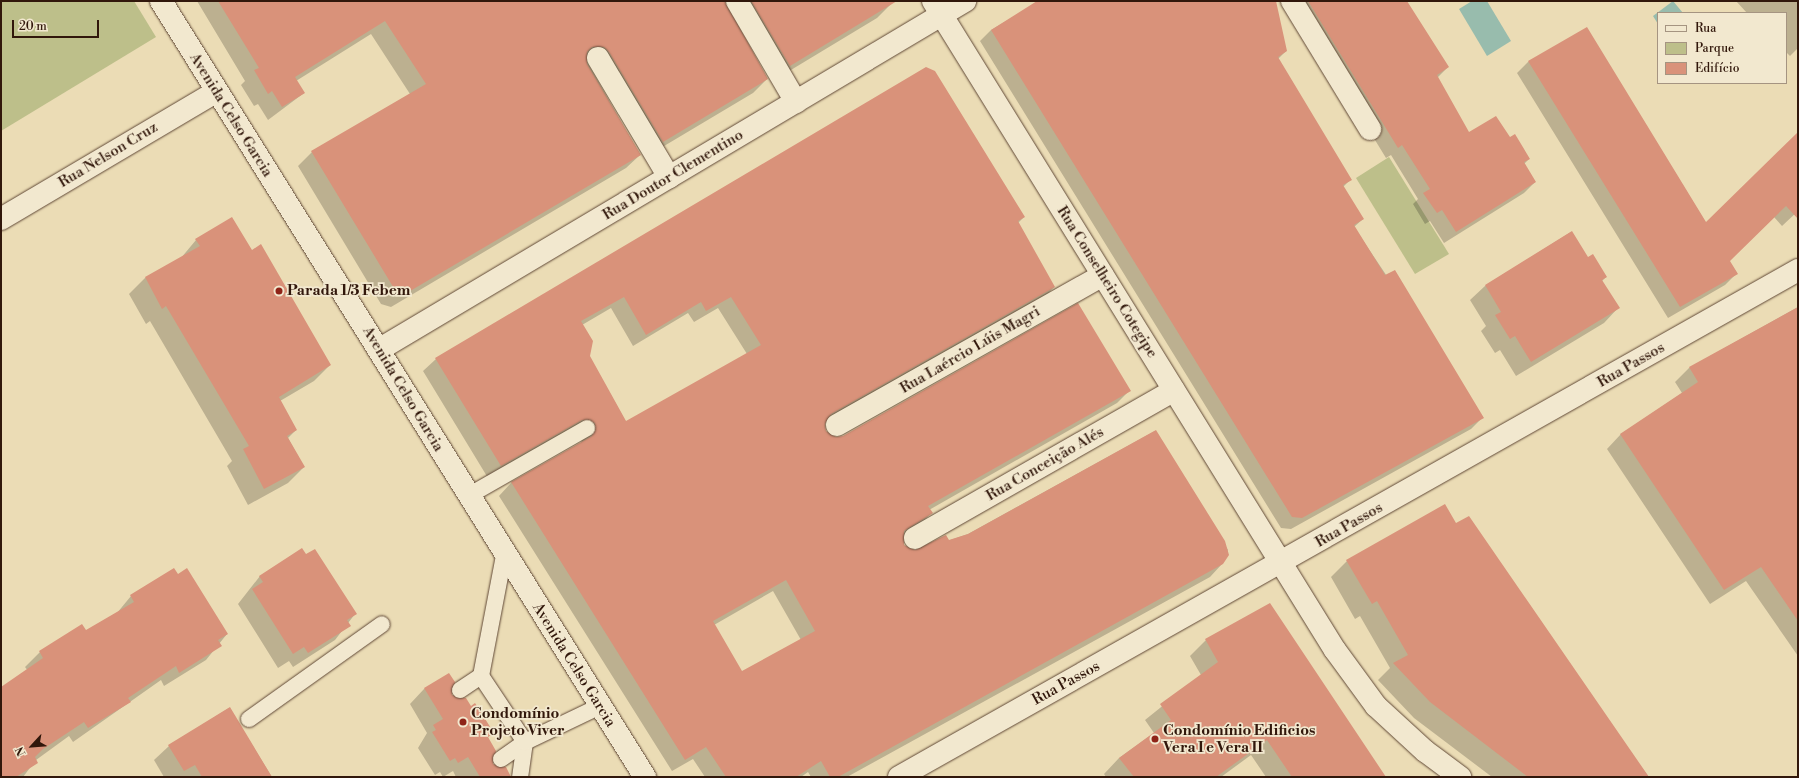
<!DOCTYPE html>
<meta charset="utf-8">
<style>
body{margin:0}
#map{position:relative;width:1799px;height:778px;overflow:hidden;background:#ebdcb5;font-family:"Libre Bodoni",serif}
div>[style]{position:absolute}
.green>*{inset:0;background:#bdbf8a}
.water>*{inset:0;background:#98bcad}
.shadow>*{inset:0;background:#0003}
.building>*{inset:0;background:#d9927a}
.roads{filter:drop-shadow(0 0 1px #604836) drop-shadow(0 0 1px #604836)}
.service>*{height:16px;margin:-8px;padding:0 8px;transform-origin:8px;border-radius:8px;background:#f2e8cf}
.minor>*{height:22px;margin:-11px;padding:0 11px;transform-origin:11px;border-radius:11px;background:#f2e8cf}
.tertiary>*{height:22px;margin:-11px;padding:0 11px;transform-origin:11px;border-radius:11px;background:#f2e8cf}
.secondary>*{height:22px;margin:-11px;padding:0 11px;transform-origin:11px;border-radius:11px;background:#f2e8cf}
.dots>*{width:11px;height:11px;translate:-50% -50%;box-sizing:border-box;border:2px solid #f2e8cf;border-radius:50%}
span{translate:-50% -50%;white-space:nowrap;text-align:center;line-height:1.15;-webkit-text-stroke:3.5px #f2e8cf;paint-order:stroke}
.street-label{font-size:15px;color:#31170b}
.poi-label{font-size:15px;color:#31170b;font-weight:700}
.left{translate:0 -50%;text-align:left}
.frame{position:absolute;inset:0;border:2px solid #31170b;pointer-events:none}
.legend{position:absolute;left:1657px;top:12px;width:130px;height:72px;box-sizing:border-box;background:#f2e8cf;border:1px solid #a59481;margin:0;padding:5px 7px;list-style:none;font-size:12px;color:#31170b}
.legend li{display:flex;align-items:center;gap:8px;height:20px}
.legend b{width:20px;border:1px solid #a59481}
.north{position:absolute;left:12px;top:726px;width:40px;height:40px;-webkit-text-stroke:3px #f2e8cf;paint-order:stroke;rotate:244deg;font-size:11px;font-weight:700;line-height:16px;text-align:center;color:#31170b}
.north::after{content:'';display:block;margin:auto;width:14px;height:18px;background:#31170b;clip-path:polygon(50% 0,100% 100%,50% 72%,0 100%)}
.scale{position:absolute;left:12px;top:20px;width:87px;height:18px;box-sizing:border-box;border:2px solid #31170b;border-top:0;padding-left:5px;font-size:12px;line-height:14px;white-space:nowrap;color:#31170b;-webkit-text-stroke:3px #f2e8cf;paint-order:stroke}
</style>
<div id="map">
<div class="green">
<i style="clip-path:polygon(1px 1px,134px 1px,156px 37px,1px 131px)"></i>
<i style="clip-path:polygon(1389px 157px,1449px 254px,1415px 274px,1356px 178px)"></i>
</div>
<div class="water">
<i style="clip-path:polygon(1472px 1px,1487px 1px,1511px 41px,1487px 56px,1459px 9px)"></i>
<i style="clip-path:polygon(1673px 1px,1683px 13px,1658px 13px,1658px 24px,1653px 16px)"></i>
</div>
<div class="shadow">
<i style="clip-path:polygon(197px 1px,889px 1px,891px 4px,877px 18px,776px 79px,734px 8px,725px 3px,767px 79px,753px 93px,649px 155px,590px 60px,586px 60px,640px 155px,626px 168px,391px 307px,381px 304px,298px 166px,312px 152px,410px 94px,371px 34px,296px 81px,304px 93px,268px 120px,258px 104px,254px 106px,241px 85px,245px 81px)"></i>
<i style="clip-path:polygon(1040px 1px,1275px 1px,1286px 51px,1278px 59px,1350px 180px,1343px 187px,1363px 219px,1354px 227px,1482px 418px,1471px 429px,1291px 529px,1281px 528px,980px 41px,991px 30px)"></i>
<i style="clip-path:polygon(1290px 1px,1406px 1px,1448px 67px,1437px 78px,1469px 134px,1509px 139px,1529px 159px,1524px 164px,1535px 182px,1524px 193px,1444px 243px,1430px 221px,1425px 224px,1413px 204px,1418px 199px,1391px 155px,1386px 158px)"></i>
<i style="clip-path:polygon(1736px 1px,1798px 1px,1798px 48px,1790px 56px,1786px 52px,1786px 13px,1747px 13px)"></i>
<i style="clip-path:polygon(1587px 29px,1706px 223px,1798px 134px,1798px 211px,1782px 226px,1774px 217px,1729px 261px,1737px 273px,1725px 285px,1668px 318px,1517px 73px,1528px 62px)"></i>
<i style="clip-path:polygon(evenodd,926px 68px,1024px 217px,1018px 223px,1054px 287px,1042px 300px,825px 422px,825px 432px,836px 438px,1129px 391px,1117px 403px,929px 510px,931px 513px,919px 526px,903px 536px,903px 545px,915px 552px,968px 534px,1155px 431px,1228px 550px,1222px 564px,1210px 577px,847px 777px,811px 777px,808px 772px,801px 777px,705px 777px,693px 759px,672px 771px,499px 496px,511px 483px,581px 443px,583px 435px,488px 478px,423px 371px,436px 359px,926px 68px,611px 308px,633px 346px,688px 313px,694px 322px,718px 308px,747px 354px,626px 422px,589px 356px,582px 325px,611px 308px,926px 68px,773px 591px,801px 640px,741px 673px,714px 625px,773px 591px)"></i>
<i style="clip-path:polygon(1571px 232px,1587px 258px,1606px 277px,1602px 281px,1618px 308px,1604px 323px,1516px 376px,1500px 350px,1495px 353px,1481px 331px,1486px 326px,1470px 300px,1485px 286px)"></i>
<i style="clip-path:polygon(196px 240px,252px 251px,330px 365px,314px 381px,280px 401px,296px 430px,288px 438px,304px 467px,288px 483px,248px 505px,227px 466px,232px 461px,150px 321px,146px 324px,129px 294px,145px 278px,181px 258px)"></i>
<i style="clip-path:polygon(1798px 307px,1798px 656px,1746px 581px,1710px 604px,1607px 449px,1621px 434px,1682px 393px,1675px 382px,1689px 368px)"></i>
<i style="clip-path:polygon(1455px 525px,1649px 777px,1492px 777px,1414px 718px,1378px 680px,1390px 668px,1360px 616px,1355px 619px,1331px 577px,1347px 561px)"></i>
<i style="clip-path:polygon(260px 576px,355px 614px,335px 640px,293px 667px,289px 661px,278px 668px,238px 604px)"></i>
<i style="clip-path:polygon(131px 596px,227px 634px,206px 660px,164px 686px,161px 680px,73px 742px,69px 736px,36px 760px,23px 777px,1px 777px,1px 689px,28px 671px,25px 667px,40px 652px,82px 626px,86px 631px,117px 613px)"></i>
<i style="clip-path:polygon(1206px 640px,1385px 777px,1266px 777px,1251px 755px,1221px 777px,1106px 777px,1104px 774px,1119px 758px,1154px 733px,1145px 720px,1201px 675px,1190px 656px)"></i>
<i style="clip-path:polygon(449px 674px,451px 696px,493px 733px,487px 738px,492px 765px,502px 777px,456px 777px,453px 771px,443px 777px,440px 772px,435px 775px,418px 748px,427px 733px,410px 704px,424px 689px)"></i>
<i style="clip-path:polygon(229px 708px,272px 777px,164px 777px,154px 760px,169px 746px)"></i>
</div>
<div class="building">
<i style="clip-path:polygon(218px 1px,725px 1px,768px 79px,663px 142px,609px 52px,604px 47px,592px 47px,587px 52px,587px 64px,641px 155px,405px 294px,395px 290px,311px 151px,426px 84px,385px 21px,295px 77px,305px 93px,282px 107px,272px 91px,268px 94px,254px 70px,259px 68px)"></i>
<i style="clip-path:polygon(751px 1px,897px 1px,790px 66px)"></i>
<i style="clip-path:polygon(1037px 1px,1276px 1px,1287px 51px,1278px 57px,1352px 180px,1343px 185px,1364px 219px,1354px 225px,1385px 275px,1395px 270px,1484px 418px,1302px 518px,1292px 517px,991px 30px)"></i>
<i style="clip-path:polygon(1308px 1px,1407px 1px,1449px 67px,1437px 75px,1469px 132px,1496px 116px,1510px 137px,1515px 134px,1530px 159px,1524px 162px,1536px 182px,1456px 232px,1442px 210px,1437px 213px,1423px 193px,1430px 189px,1402px 145px,1398px 148px)"></i>
<i style="clip-path:polygon(1587px 27px,1706px 222px,1798px 132px,1798px 219px,1786px 206px,1730px 261px,1738px 274px,1680px 307px,1528px 61px)"></i>
<i style="clip-path:polygon(evenodd,926px 67px,935px 71px,1025px 217px,1018px 221px,1055px 287px,831px 414px,825px 424px,826px 431px,836px 437px,843px 436px,1078px 303px,1131px 391px,928px 506px,933px 513px,904px 531px,904px 545px,915px 550px,946px 535px,949px 540px,968px 534px,1156px 430px,1225px 541px,1229px 555px,1223px 564px,838px 777px,830px 777px,821px 761px,796px 777px,726px 777px,706px 747px,685px 760px,511px 482px,592px 436px,595px 423px,582px 420px,501px 466px,435px 358px,926px 67px,624px 297px,646px 335px,701px 302px,706px 311px,731px 297px,761px 345px,626px 421px,590px 356px,593px 341px,581px 321px,624px 297px,926px 67px,786px 580px,815px 631px,742px 671px,713px 621px,786px 580px)"></i>
<i style="clip-path:polygon(232px 217px,252px 250px,261px 244px,331px 365px,279px 397px,297px 430px,287px 436px,305px 467px,264px 489px,243px 449px,249px 446px,166px 306px,162px 309px,145px 277px,200px 246px,195px 239px)"></i>
<i style="clip-path:polygon(1572px 231px,1588px 257px,1593px 254px,1607px 277px,1602px 280px,1620px 308px,1531px 362px,1515px 336px,1510px 339px,1495px 315px,1501px 312px,1485px 285px)"></i>
<i style="clip-path:polygon(1798px 307px,1798px 621px,1761px 567px,1724px 590px,1620px 434px,1698px 382px,1689px 367px)"></i>
<i style="clip-path:polygon(1445px 504px,1456px 523px,1469px 516px,1649px 777px,1528px 777px,1430px 702px,1393px 663px,1408px 655px,1377px 601px,1372px 604px,1346px 560px)"></i>
<i style="clip-path:polygon(302px 548px,306px 554px,315px 549px,357px 614px,347px 620px,351px 626px,308px 653px,304px 647px,293px 654px,252px 589px,263px 582px,259px 576px)"></i>
<i style="clip-path:polygon(174px 568px,178px 574px,187px 568px,228px 634px,218px 640px,222px 646px,179px 673px,176px 666px,128px 698px,131px 702px,88px 728px,84px 722px,43px 749px,35px 757px,38px 763px,16px 777px,1px 777px,1px 687px,43px 658px,39px 651px,82px 624px,86px 630px,134px 602px,130px 595px)"></i>
<i style="clip-path:polygon(1270px 603px,1386px 777px,1292px 777px,1267px 740px,1216px 777px,1134px 777px,1119px 758px,1171px 720px,1160px 704px,1218px 662px,1205px 639px)"></i>
<i style="clip-path:polygon(449px 673px,455px 682px,452px 695px,466px 698px,471px 706px,475px 703px,494px 733px,488px 737px,496px 751px,493px 764px,506px 767px,511px 777px,480px 777px,468px 757px,458px 763px,455px 758px,450px 761px,432px 732px,436px 730px,433px 725px,443px 719px,424px 688px)"></i>
<i style="clip-path:polygon(230px 707px,272px 777px,202px 777px,195px 765px,184px 771px,168px 745px)"></i>
</div>
<div class="roads">
<div class="service">
<i style="left:468px;top:496px;width:137px;rotate:-29.7deg"></i>
<i style="left:481px;top:676px;width:79px;rotate:56.3deg"></i>
<i style="left:525px;top:742px;width:35px;rotate:98deg"></i>
<i style="left:460px;top:690px;width:25px;rotate:-34deg"></i>
<i style="left:481px;top:676px;width:123px;rotate:-79.2deg"></i>
<i style="left:249px;top:719px;width:163px;rotate:-35.5deg"></i>
<i style="left:501px;top:759px;width:29px;rotate:-35deg"></i>
<i style="left:525px;top:742px;width:83px;rotate:-25.6deg"></i>
</div>
<div class="minor">
<i style="left:737px;top:1px;width:117px;rotate:59.7deg"></i>
<i style="left:1292px;top:1px;width:150px;rotate:58.6deg"></i>
<i style="left:598px;top:58px;width:139px;rotate:59.2deg"></i>
<i style="left:1px;top:219px;width:250px;rotate:-30.6deg"></i>
<i style="left:380px;top:349px;width:681px;rotate:-30.75deg"></i>
<i style="left:837px;top:425px;width:305px;rotate:-29.4deg"></i>
<i style="left:915px;top:538px;width:298px;rotate:-29.7deg"></i>
<i style="left:899px;top:777px;width:1032px;rotate:-29.42deg"></i>
</div>
<div class="tertiary">
<i style="left:933px;top:1px;width:763px;rotate:58.23deg"></i>
<i style="left:1335px;top:650px;width:69px;rotate:53.8deg"></i>
<i style="left:1376px;top:706px;width:67px;rotate:42.6deg"></i>
<i style="left:1425px;top:751px;width:44px;rotate:36.6deg"></i>
</div>
<div class="secondary">
<i style="left:161px;top:1px;width:915px;rotate:58.05deg"></i>
</div>
</div>
<div class="dots">
<i style="left:279px;top:291px;background:#8f2418"></i>
<i style="left:463px;top:722px;background:#8f2418"></i>
<i style="left:1155px;top:739px;background:#8f2418"></i>
</div>
<div class="street-label">
<span style="left:231px;top:115px;rotate:58deg">Avenida Celso Garcia</span>
<span style="left:108px;top:155px;rotate:-31deg">Rua Nelson Cruz</span>
<span style="left:673px;top:175px;rotate:-31deg">Rua Doutor Clementino</span>
<span style="left:1107px;top:282px;rotate:58deg">Rua Conselheiro Cotegipe</span>
<span style="left:970px;top:350px;rotate:-30deg">Rua Laércio Lúis Magri</span>
<span style="left:1631px;top:365px;rotate:-30deg">Rua Passos</span>
<span style="left:403px;top:389px;rotate:59deg">Avenida Celso Garcia</span>
<span style="left:1045px;top:464px;rotate:-30deg">Rua Conceição Alés</span>
<span style="left:1349px;top:525px;rotate:-30deg">Rua Passos</span>
<span style="left:574px;top:665px;rotate:58deg">Avenida Celso Garcia</span>
<span style="left:1066px;top:683px;rotate:-29deg">Rua Passos</span>
</div>
<div class="poi-label">
<span class="left" style="left:287px;top:291px">Parada 1/3 Febem</span>
<span class="left" style="left:471px;top:722px">Condomínio<br>Projeto Viver</span>
<span class="left" style="left:1163px;top:739px">Condomínio Edificios<br>Vera I e Vera II</span>
</div>
<div class="frame"></div>
<ul class="legend">
<li><b style="height:5px;background:#f2e8cf"></b>Rua</li>
<li><b style="height:11px;background:#bdbf8a"></b>Parque</li>
<li><b style="height:11px;background:#d9927a"></b>Edifício</li>
</ul>
<div class="north">N</div>
<div class="scale">20 m</div>
</div>
